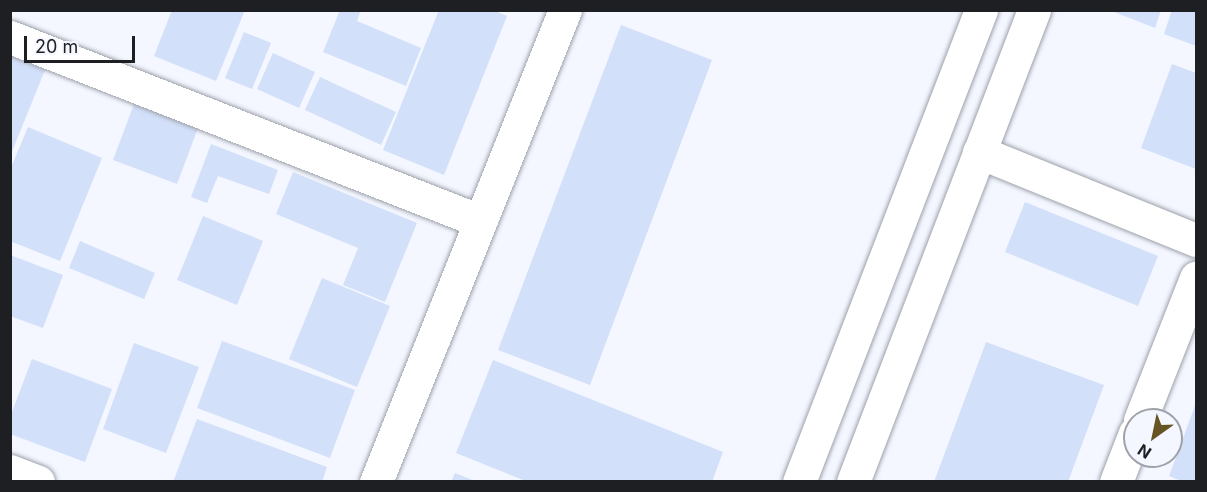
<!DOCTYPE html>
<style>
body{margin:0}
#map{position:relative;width:1207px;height:492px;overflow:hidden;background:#f4f7ff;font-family:Inter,sans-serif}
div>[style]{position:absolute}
.building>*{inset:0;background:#d3e0fa}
.roads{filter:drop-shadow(0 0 2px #9da1aa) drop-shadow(0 0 2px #9da1aa)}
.minor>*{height:33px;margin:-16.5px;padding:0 16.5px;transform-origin:16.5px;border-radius:16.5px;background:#fff}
.secondary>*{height:33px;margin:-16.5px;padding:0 16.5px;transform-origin:16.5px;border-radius:16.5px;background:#fff}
span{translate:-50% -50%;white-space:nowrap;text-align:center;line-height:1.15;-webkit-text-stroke:5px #f4f7ff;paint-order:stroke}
.frame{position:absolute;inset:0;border:12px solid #1d1f22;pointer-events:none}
.north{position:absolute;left:1123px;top:408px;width:60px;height:60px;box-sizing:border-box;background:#f4f7ff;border:2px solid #9ea1a7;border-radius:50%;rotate:213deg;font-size:16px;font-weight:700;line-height:24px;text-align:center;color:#1d1f22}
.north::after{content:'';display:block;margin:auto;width:21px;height:27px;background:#665523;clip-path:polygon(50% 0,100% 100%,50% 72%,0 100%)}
.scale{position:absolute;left:24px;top:36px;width:111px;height:27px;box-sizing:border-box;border:3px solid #1d1f22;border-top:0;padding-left:8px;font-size:18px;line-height:21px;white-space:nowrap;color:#1d1f22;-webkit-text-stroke:4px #f4f7ff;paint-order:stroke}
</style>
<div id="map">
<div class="building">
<i style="clip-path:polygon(172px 10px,245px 10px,216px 81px,154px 56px)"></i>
<i style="clip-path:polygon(340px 10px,361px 10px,357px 21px,421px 48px,406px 86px,323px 52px)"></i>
<i style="clip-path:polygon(439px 10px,493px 10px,507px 16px,444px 175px,383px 150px)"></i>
<i style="clip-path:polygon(1109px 10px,1161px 10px,1155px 28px)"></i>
<i style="clip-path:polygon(1172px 10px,1196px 10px,1196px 46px,1164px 34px)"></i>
<i style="clip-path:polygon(621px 25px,712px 60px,590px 385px,498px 350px)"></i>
<i style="clip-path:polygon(244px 32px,271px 43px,252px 89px,225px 78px)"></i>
<i style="clip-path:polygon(273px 53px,315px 72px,299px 108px,257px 89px)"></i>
<i style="clip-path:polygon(10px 56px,45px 70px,11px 154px,10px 154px)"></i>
<i style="clip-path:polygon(1172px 64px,1196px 73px,1196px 169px,1141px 148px)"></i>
<i style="clip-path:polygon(320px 77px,396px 112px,381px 145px,305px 110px)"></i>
<i style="clip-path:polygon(134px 104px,198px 128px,177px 184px,113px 160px)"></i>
<i style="clip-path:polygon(28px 127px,102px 158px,60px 261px,10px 241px,10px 170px)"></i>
<i style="clip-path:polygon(211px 144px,278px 170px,269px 194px,218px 176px,207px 203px,191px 197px)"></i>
<i style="clip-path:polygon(293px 172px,417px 223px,385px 302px,343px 285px,358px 248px,276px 214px)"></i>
<i style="clip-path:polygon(1025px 202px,1158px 256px,1138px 306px,1005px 252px)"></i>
<i style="clip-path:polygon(203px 216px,263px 241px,237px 305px,177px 280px)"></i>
<i style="clip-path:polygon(80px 241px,155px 273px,144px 299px,69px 268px)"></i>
<i style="clip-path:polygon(10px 255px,63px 275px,43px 328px,10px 316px)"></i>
<i style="clip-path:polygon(322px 278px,390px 306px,357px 387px,289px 359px)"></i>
<i style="clip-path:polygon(222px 341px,355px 390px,330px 458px,197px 408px)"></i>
<i style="clip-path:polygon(986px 342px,1104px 385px,1068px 482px,934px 482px)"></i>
<i style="clip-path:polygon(134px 343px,199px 367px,166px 453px,103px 429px)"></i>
<i style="clip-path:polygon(32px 359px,112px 389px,85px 462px,10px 434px,10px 417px)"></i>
<i style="clip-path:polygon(493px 360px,723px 452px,712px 482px,528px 482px,456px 453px)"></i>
<i style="clip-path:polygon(1196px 403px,1196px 482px,1184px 482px,1169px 476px)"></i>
<i style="clip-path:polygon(197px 419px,327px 467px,322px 482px,173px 482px)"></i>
<i style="clip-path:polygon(455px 473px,475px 481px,475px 482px,451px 482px)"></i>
</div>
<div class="roads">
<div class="minor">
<i style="left:10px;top:37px;width:505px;rotate:21.38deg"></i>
<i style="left:979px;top:152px;width:234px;rotate:22.1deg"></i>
<i style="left:1140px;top:420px;width:153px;rotate:-68.5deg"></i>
<i style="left:10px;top:471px;width:30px;rotate:21deg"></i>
<i style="left:376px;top:482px;width:508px;rotate:-68.18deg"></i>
<i style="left:1116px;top:482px;width:53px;rotate:-68.8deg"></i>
</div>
<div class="secondary">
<i style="left:799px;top:482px;width:506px;rotate:-68.91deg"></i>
<i style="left:853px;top:482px;width:506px;rotate:-69.02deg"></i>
</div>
</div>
<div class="frame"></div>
<div class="north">N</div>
<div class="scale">20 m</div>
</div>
